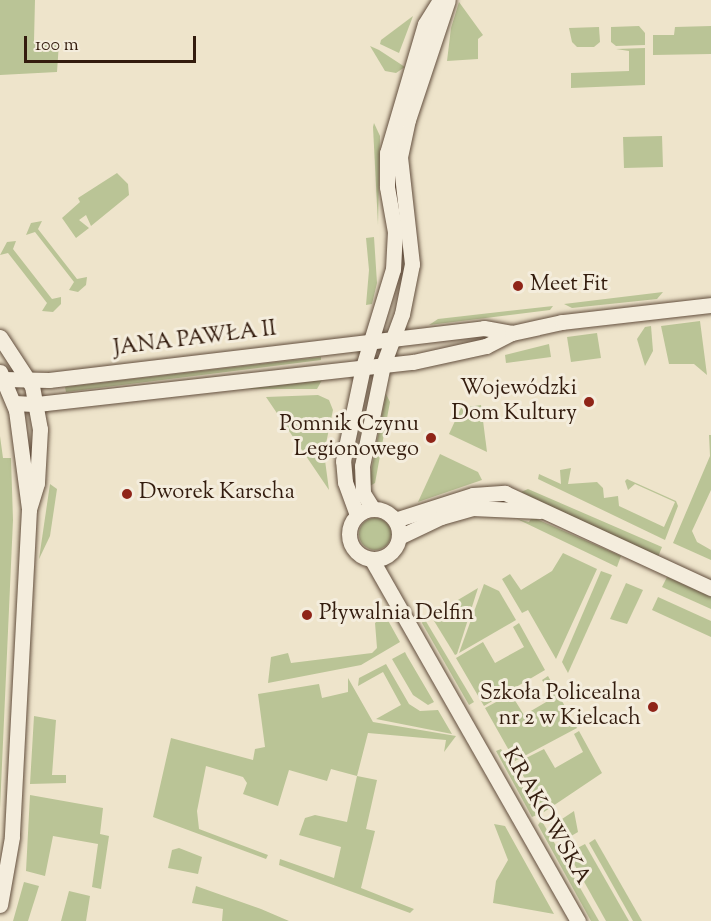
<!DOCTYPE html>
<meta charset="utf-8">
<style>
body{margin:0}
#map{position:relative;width:711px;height:921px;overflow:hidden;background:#eee4cb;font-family:"Sorts Mill Goudy",serif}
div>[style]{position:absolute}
.green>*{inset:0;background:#bac496}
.round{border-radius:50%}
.roads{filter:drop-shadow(0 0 2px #624e3d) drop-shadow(0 0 2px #624e3d)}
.minor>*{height:15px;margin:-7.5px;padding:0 7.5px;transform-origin:7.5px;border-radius:7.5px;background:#f4eddd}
.minor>.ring{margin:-7.5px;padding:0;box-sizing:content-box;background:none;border:15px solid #f4eddd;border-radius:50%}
.dots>*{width:16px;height:16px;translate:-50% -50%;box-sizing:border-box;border:3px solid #f4eddd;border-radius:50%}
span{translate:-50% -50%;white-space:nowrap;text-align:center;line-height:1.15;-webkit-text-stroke:6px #f4eddd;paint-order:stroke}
.poi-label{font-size:22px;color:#331c0e}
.left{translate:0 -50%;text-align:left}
.right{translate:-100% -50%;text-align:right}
.street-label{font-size:22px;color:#331c0e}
.scale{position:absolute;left:24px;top:36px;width:172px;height:27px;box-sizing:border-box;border:3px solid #331c0e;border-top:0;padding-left:8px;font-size:18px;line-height:21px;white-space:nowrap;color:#331c0e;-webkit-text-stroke:4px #f4eddd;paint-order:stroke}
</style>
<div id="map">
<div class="green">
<i style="clip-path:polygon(0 0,35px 0,34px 41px,59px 43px,57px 72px,0 75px)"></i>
<i style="clip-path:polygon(459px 2px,483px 35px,478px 39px,478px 59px,447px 61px,451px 28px)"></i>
<i style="clip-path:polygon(413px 16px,399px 53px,380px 44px,381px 40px)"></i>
<i style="clip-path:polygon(639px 26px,645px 33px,645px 45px,616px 46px,611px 42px,611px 27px)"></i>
<i style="clip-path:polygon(711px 26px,711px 54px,653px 55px,653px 35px,674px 35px,675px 27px)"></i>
<i style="clip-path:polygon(599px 27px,600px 42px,594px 47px,577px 47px,572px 42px,569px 28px)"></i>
<i style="clip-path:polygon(370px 46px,379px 50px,405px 67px,396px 73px,385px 71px)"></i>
<i style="clip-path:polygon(645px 48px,645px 85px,571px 88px,571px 73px,629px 71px,629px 51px,616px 49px)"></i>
<i style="clip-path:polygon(374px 123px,380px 136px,378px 225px,373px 127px)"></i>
<i style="clip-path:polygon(662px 136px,663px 167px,624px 168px,623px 137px)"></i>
<i style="clip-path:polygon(117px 173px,128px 184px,129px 195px,91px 226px,86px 215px,79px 220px,89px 228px,76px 238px,62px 218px,80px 202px,78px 198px)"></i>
<i style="clip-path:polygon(42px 221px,38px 229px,77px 279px,87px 277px,86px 285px,78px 292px,69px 290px,74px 282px,35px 232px,26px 235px,31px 223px)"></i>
<i style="clip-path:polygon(374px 237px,377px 283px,372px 304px,366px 305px,369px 270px,366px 238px)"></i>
<i style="clip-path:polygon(16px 241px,13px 249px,52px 299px,61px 297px,61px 304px,53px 312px,42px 311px,47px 303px,8px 253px,0 255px,7px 242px)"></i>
<i style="clip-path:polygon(663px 292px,657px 299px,572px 308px,564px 304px)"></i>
<i style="clip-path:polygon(553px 306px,550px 310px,429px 325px,438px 319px)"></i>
<i style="clip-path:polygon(700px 321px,707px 375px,694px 364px,669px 364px,661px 326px)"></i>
<i style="clip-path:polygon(651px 326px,653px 351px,645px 366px,637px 339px,645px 327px)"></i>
<i style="clip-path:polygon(597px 333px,601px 358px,571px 362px,567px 337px)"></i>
<i style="clip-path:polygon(549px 344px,551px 357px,506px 363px,505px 355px)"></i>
<i style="clip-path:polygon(321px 357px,321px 360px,66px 392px,65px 387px)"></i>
<i style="clip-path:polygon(322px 380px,317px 389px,243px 389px,307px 382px)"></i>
<i style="clip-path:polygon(386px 394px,390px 402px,375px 483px,368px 487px)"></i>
<i style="clip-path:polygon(318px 395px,329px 400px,333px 410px,324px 453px,329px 490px,266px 397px)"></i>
<i style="clip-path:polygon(481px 405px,487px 452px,449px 434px,461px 408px)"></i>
<i style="clip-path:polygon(709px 435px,711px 435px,711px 490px,692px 531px,697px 542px,711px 550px,711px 560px,673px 543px,710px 456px)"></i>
<i style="clip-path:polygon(0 436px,3px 458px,11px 458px,13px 520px,0 809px)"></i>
<i style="clip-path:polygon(440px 454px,478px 472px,482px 480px,418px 502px)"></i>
<i style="clip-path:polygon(571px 468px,568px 484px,597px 482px,603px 488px,604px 498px,618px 496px,619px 506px,664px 527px,675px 502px,635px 484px,628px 490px,625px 481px,627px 479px,676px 501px,678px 506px,665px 540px,538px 479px,539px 474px,561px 484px,560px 470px)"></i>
<i style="clip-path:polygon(50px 484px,57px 489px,50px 536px,39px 559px)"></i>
<i style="clip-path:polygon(528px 489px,662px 547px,658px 557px,521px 492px)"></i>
<i style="clip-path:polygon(532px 517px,621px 556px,617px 567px,517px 519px,529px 522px)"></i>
<i class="round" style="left:359px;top:518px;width:32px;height:32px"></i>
<i style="clip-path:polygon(563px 553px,597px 569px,556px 659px,528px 610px,522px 613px,502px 579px,510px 574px,521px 590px,552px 571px)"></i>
<i style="clip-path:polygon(601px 571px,612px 575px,568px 673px,562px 662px)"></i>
<i style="clip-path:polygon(667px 577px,711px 597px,711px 609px,662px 587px)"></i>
<i style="clip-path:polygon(626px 583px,643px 590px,627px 624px,610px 619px)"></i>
<i style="clip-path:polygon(484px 584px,499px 591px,516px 620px,459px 653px)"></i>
<i style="clip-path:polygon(478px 588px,457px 654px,455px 655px,431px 616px)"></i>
<i style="clip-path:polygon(658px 597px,711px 621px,711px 637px,652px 610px)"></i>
<i style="clip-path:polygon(385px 615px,400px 642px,361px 665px,268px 683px,271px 657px,288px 653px,291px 663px,372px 653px,377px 648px,375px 623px)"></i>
<i style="clip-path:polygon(424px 618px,474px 702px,469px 705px,422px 623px)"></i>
<i style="clip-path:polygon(519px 623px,545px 670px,484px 706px,456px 658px,483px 642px,495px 663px,524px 647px,513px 627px)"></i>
<i style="clip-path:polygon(405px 652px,407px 656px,434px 702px,428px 705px,413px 695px,392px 659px)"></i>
<i style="clip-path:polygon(386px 664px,409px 704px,420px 711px,438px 710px,452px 734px,376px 719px,401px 705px,383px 672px,358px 686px,359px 678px)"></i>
<i style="clip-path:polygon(548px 676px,577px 728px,515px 761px,485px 708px,511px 694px,524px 715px,553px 698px,542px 680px)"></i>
<i style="clip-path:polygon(348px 678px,373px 722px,456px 736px,444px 752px,446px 740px,368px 733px,357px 776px,377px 780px,366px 829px,375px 831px,361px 888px,414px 909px,410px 913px,279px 865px,280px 859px,334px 878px,341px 847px,299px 835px,305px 818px,315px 815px,347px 822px,357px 776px,331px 769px,327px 781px,289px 770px,278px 806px,243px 794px,247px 783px,243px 777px,206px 766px,197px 811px,199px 829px,268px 855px,266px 859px,153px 817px,171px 738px,253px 760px,255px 749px,265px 747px,258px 694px,319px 684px,322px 698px,348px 692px)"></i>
<i style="clip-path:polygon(34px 716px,56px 720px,52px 775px,66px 775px,66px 783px,30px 784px)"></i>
<i style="clip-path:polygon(579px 731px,602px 773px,544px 812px,516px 763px,544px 749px,555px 768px,583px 752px,574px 734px)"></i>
<i style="clip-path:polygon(501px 749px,537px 812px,537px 815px,532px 817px,496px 751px)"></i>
<i style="clip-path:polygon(30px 795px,103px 808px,100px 834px,109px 836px,101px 889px,92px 887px,98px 844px,53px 836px,45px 876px,26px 871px)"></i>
<i style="clip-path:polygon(574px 811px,578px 832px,561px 842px,548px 818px,551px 816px,556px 823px)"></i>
<i style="clip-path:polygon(541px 821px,543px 823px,599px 921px,591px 921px,538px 825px)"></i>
<i style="clip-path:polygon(494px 824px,505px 826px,554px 914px,493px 903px,496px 881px,508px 860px)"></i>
<i style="clip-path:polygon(595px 839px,642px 921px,633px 921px,589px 843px)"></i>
<i style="clip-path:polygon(585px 844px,629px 921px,606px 921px,568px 853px)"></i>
<i style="clip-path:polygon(179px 848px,202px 857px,198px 874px,168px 868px,172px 850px)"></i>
<i style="clip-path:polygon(24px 882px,39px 886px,28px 921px,13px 921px)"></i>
<i style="clip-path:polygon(196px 886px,261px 909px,289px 921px,222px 921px,223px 909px,192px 903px)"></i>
<i style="clip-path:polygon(69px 891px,90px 896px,86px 921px,61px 921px)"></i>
</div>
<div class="roads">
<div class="minor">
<i style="left:0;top:337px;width:59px;rotate:56.9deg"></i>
<i style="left:32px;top:386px;width:44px;rotate:79.5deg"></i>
<i style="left:40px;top:429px;width:54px;rotate:93.2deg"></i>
<i style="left:37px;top:483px;width:27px;rotate:107deg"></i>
<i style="left:29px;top:509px;width:328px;rotate:93deg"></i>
<i style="left:12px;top:837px;width:69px;rotate:100deg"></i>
<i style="left:0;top:372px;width:41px;rotate:67.2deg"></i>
<i style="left:16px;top:410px;width:100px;rotate:82.5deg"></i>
<i style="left:4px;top:379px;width:45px;rotate:1.3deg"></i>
<i style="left:49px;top:380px;width:438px;rotate:-6.8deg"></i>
<i style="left:484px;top:328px;width:28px;rotate:10deg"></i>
<i style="left:15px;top:403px;width:22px;rotate:3deg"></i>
<i style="left:37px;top:404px;width:378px;rotate:-6.4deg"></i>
<i style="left:413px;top:362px;width:75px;rotate:-12.4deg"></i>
<i style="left:486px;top:346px;width:29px;rotate:-27deg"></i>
<i style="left:512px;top:333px;width:51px;rotate:-12.4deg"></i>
<i style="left:562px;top:322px;width:150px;rotate:-6.5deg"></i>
<i class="ring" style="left:349px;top:509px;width:35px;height:35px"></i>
<i style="left:373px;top:509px;width:19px;rotate:-122deg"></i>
<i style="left:363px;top:493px;width:27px;rotate:-92deg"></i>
<i style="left:362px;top:466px;width:103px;rotate:-78.3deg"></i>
<i style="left:383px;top:365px;width:54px;rotate:-69.6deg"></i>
<i style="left:402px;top:314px;width:51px;rotate:-78.7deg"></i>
<i style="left:412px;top:264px;width:108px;rotate:-96.4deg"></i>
<i style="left:400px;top:157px;width:38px;rotate:-78deg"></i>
<i style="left:408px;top:120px;width:126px;rotate:-71.6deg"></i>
<i style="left:357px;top:515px;width:35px;rotate:-110deg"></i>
<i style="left:345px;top:482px;width:21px;rotate:-95deg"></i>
<i style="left:343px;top:461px;width:96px;rotate:-78deg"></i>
<i style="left:363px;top:367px;width:102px;rotate:-73deg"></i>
<i style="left:393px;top:269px;width:37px;rotate:-87deg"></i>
<i style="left:395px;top:232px;width:46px;rotate:-100.1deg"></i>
<i style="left:387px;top:187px;width:34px;rotate:-90deg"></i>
<i style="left:387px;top:153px;width:134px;rotate:-73.6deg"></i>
<i style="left:425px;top:24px;width:28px;rotate:-58deg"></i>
<i style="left:395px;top:520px;width:82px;rotate:-17.8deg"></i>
<i style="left:473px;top:495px;width:32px;rotate:-4deg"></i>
<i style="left:505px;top:493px;width:227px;rotate:24.8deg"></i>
<i style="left:399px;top:537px;width:47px;rotate:-25.5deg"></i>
<i style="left:441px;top:517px;width:32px;rotate:-16deg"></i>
<i style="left:472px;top:508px;width:68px;rotate:2.5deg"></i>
<i style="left:372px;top:560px;width:416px;rotate:60.3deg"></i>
</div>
</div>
<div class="dots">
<i style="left:518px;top:286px;background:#8f2418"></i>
<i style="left:589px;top:402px;background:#8f2418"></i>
<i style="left:431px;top:438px;background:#8f2418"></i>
<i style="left:127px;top:494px;background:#8f2418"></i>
<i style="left:307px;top:615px;background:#8f2418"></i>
<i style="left:653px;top:707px;background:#8f2418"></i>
</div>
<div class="poi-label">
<span class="left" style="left:530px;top:286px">Meet Fit</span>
<span class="right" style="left:577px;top:402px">Wojewódzki<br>Dom Kultury</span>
<span class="right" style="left:419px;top:438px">Pomnik Czynu<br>Legionowego</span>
<span class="left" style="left:139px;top:494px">Dworek Karscha</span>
<span class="left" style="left:319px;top:615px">Pływalnia Delfin</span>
<span class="right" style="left:641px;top:707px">Szkoła Policealna<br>nr 2 w Kielcach</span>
</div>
<div class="street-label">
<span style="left:195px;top:340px;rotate:-7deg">JANA PAWŁA II</span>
<span style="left:545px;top:817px;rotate:60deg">KRAKOWSKA</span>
</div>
<div class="scale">100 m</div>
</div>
